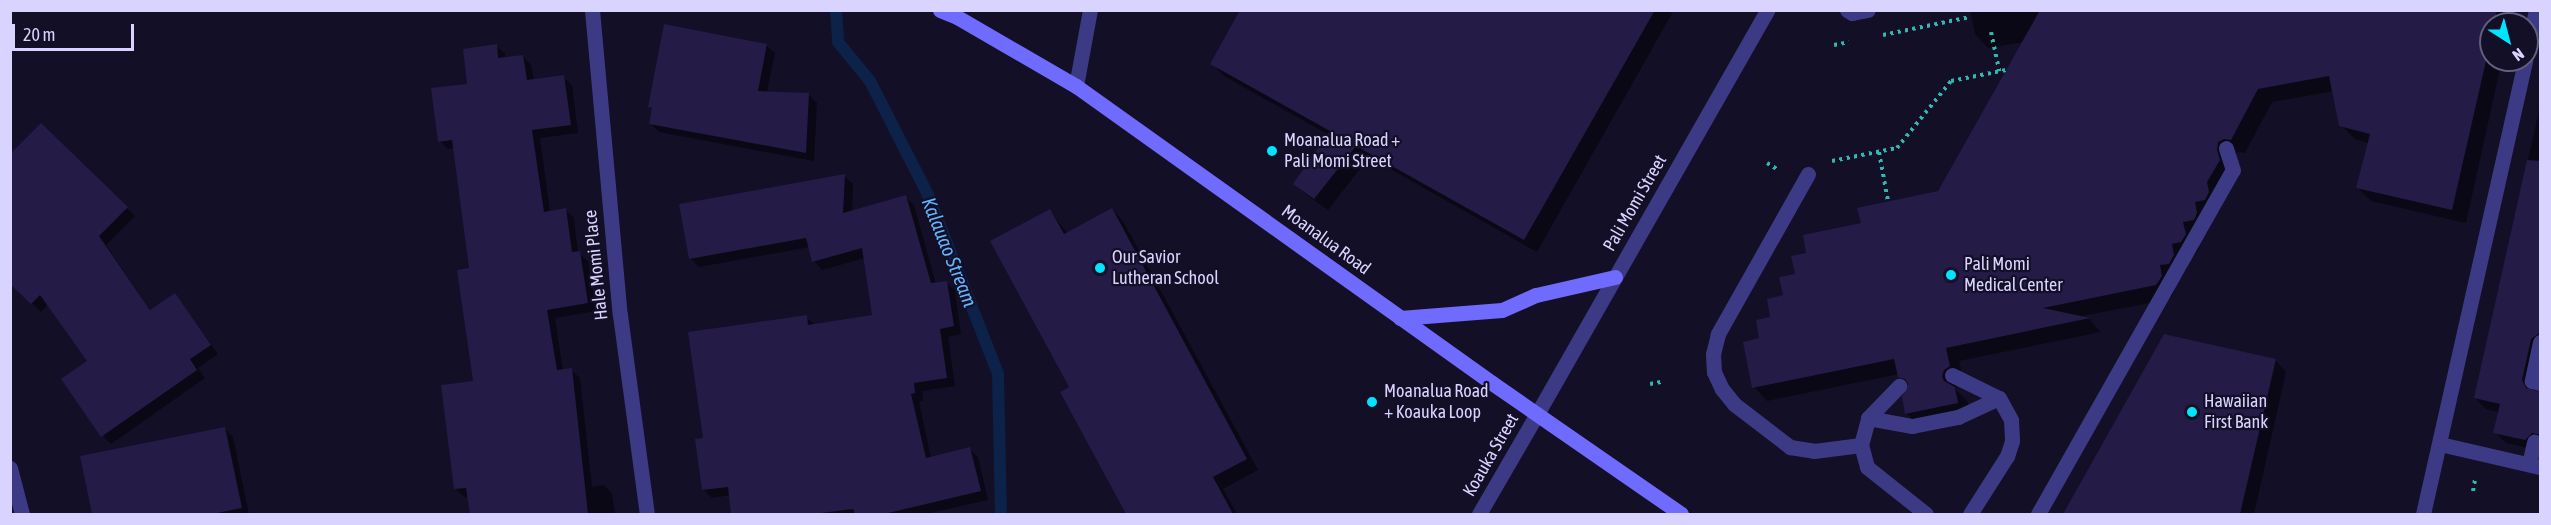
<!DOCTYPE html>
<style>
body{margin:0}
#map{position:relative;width:2551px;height:525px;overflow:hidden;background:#130f26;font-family:"Asap Condensed",sans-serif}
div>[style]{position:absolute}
.shadow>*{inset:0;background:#0007}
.stream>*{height:12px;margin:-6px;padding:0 6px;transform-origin:6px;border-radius:6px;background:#0c2248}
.building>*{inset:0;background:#241b47}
.path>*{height:4px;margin-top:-2px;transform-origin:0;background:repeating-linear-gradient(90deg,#2fb8b0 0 3px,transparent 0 7.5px)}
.service>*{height:15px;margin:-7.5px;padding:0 7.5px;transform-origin:7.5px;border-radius:7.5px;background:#3d3a85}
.minor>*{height:15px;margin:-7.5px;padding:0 7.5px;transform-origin:7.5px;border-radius:7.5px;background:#3d3a85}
.tertiary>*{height:15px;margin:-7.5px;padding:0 7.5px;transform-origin:7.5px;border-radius:7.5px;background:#3d3a85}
.secondary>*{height:15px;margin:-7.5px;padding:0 7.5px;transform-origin:7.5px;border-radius:7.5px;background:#6f6bff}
.dots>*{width:16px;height:16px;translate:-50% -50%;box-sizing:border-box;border:3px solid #130f26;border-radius:50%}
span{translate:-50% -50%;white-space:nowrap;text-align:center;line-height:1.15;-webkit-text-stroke:4.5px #130f26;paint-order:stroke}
.poi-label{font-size:18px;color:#d9d4ff}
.left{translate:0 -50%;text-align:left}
.street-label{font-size:18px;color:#d9d4ff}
.water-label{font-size:20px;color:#62b6ff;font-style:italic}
.frame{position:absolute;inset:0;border:12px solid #d9d4ff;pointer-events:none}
.north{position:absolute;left:2479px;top:12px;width:60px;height:60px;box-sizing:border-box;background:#130f26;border:2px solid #625e7d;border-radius:50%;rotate:144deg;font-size:16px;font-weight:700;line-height:24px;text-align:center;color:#d9d4ff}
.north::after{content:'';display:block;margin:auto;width:21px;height:27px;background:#00e5ff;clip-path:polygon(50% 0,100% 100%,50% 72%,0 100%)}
.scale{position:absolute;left:12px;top:24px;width:122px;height:27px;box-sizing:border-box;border:3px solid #d9d4ff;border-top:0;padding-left:8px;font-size:18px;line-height:21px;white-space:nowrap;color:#d9d4ff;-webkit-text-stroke:4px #130f26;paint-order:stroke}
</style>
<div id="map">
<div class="shadow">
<i style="clip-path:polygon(1242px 10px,1674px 10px,1537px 252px,1369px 157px,1328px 210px,1308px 196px,1295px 184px,1329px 135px,1224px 76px,1212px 63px)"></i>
<i style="clip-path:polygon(1970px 10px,2513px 10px,2510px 24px,2491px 24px,2491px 60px,2502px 60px,2466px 223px,2371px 201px,2357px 187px,2369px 143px,2355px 139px,2341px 125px,2334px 91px,2272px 102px,2245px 153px,2238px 152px,2232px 156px,2220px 197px,2222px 206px,2218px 213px,2208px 216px,2210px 227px,2207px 233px,2196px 236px,2199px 248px,2195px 255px,2185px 257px,2187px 269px,2182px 277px,2172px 279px,2175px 290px,2170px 299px,2077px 317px,2089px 319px,2101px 332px,1959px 361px,1963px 380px,1957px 384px,1956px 390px,1968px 402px,1971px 416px,1920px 427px,1906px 413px,1909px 386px,1899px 374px,1767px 401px,1754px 387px,1761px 339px,1808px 254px,1939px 192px,2024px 42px,1988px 48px,1975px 34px)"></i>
<i style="clip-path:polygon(766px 45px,775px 53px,767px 92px,808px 94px,817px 103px,814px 161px,659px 132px,650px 123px,653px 110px,649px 107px)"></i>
<i style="clip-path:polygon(496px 46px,505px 54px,505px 58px,523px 56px,531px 65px,534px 81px,563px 77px,572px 85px,578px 133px,540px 138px,550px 212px,565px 210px,574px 218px,578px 253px,588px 261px,596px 311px,555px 318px,563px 371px,571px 370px,580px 378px,592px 487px,604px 485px,612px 494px,615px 514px,472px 514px,469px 496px,464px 497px,456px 489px,475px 382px,471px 269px,455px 148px,448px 149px,440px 141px,469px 85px)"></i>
<i style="clip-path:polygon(2540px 106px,2540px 355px,2534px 393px,2540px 393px,2540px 445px,2536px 450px,2506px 443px,2495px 432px,2499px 412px,2486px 409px,2475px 398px)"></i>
<i style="clip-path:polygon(41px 125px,135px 216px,106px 245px,151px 311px,175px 295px,218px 354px,198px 368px,205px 378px,111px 444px,103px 436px,89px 361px,48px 304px,41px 312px,10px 282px)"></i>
<i style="clip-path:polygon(844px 176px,853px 184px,852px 212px,905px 197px,914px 205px,936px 284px,947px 283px,955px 291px,961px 334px,948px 337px,955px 386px,922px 391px,923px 401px,919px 402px,931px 458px,969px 449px,978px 457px,988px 500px,926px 514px,733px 514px,730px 495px,712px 498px,703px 489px,704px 439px,806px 317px,815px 325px,873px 316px,865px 258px,822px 270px,814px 261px,810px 247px,699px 267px,690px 258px)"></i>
<i style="clip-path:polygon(1112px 209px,1123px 221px,1258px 470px,1223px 489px,1237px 514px,1128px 514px,1062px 393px,1071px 388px,1050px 211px,1067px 233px)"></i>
<i style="clip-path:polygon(2165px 336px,2275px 360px,2286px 372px,2254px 514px,2065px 514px)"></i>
<i style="clip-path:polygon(224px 428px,233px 437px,249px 514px,93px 514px,82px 457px)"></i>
</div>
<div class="stream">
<i style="left:836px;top:10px;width:32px;rotate:86deg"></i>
<i style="left:838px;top:42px;width:50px;rotate:50.6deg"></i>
<i style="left:870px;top:81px;width:128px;rotate:63deg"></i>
<i style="left:928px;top:195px;width:192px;rotate:68.6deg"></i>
<i style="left:998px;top:374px;width:140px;rotate:88.8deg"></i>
</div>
<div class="building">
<i style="clip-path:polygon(1240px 10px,1655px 10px,1524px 240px,1356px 146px,1314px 199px,1293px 184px,1330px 131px,1210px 64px)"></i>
<i style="clip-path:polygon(2040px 10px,2497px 10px,2494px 24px,2491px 24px,2491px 39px,2452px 210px,2356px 188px,2370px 134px,2339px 126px,2329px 76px,2258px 89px,2231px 140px,2224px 139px,2218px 142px,2217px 150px,2220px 160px,2207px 182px,2209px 192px,2205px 200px,2195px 202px,2197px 213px,2194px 220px,2183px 222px,2186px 234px,2181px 242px,2172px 244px,2174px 255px,2169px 264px,2160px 265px,2162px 276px,2156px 285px,2043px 308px,2090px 318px,1946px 348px,1950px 366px,1944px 370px,1942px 376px,1944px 381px,1955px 387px,1958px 403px,1905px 414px,1902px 397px,1908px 384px,1905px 379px,1898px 377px,1894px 359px,1752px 388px,1743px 342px,1759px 338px,1756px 320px,1770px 317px,1767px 299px,1783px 295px,1779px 277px,1795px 274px,1791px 256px,1806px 253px,1803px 235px,1861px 223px,1857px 208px,1938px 191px)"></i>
<i style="clip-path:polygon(664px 24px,767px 44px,758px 91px,809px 93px,806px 153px,649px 124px,652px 108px,648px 107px)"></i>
<i style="clip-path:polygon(497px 44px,498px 58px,523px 55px,527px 80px,564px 75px,571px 125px,532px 130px,544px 212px,566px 208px,572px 252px,580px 251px,588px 303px,547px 310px,557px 370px,572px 368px,588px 514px,470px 514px,466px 488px,454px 489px,441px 385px,473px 381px,457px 270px,469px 268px,452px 140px,438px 142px,431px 88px,467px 84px,463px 49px)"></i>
<i style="clip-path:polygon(41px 123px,128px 207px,99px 236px,150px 310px,175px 293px,211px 345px,190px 359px,197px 370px,101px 437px,61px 379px,87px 361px,40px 295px,31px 304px,10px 284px,10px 154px)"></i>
<i style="clip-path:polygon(2527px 160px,2541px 161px,2541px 332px,2531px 339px,2522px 380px,2526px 388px,2541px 392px,2541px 435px,2532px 433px,2525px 440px,2493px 433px,2500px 404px,2474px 398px)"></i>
<i style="clip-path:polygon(845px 174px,843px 213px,906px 195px,931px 283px,947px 281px,954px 326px,940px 329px,947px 378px,914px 383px,915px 393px,911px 394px,926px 458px,970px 447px,981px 491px,884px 514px,855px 514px,853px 509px,813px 514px,731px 514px,728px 487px,702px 490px,695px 439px,703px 438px,688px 332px,807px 315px,808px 325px,872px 315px,862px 248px,812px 262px,806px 238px,689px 259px,679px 204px)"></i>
<i style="clip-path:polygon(1112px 208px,1247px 459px,1213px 477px,1233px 514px,1126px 514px,1060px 392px,1069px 387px,990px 241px,1050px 209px,1064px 234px)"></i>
<i style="clip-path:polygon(2164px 334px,2276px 359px,2240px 514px,2063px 514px)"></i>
<i style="clip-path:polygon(225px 427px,242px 508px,212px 514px,92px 514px,80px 456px)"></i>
</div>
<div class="path">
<i style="left:1991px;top:32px;width:40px;rotate:78deg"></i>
<i style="left:1883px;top:35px;width:89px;rotate:-11.7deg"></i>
<i style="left:1834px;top:45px;width:15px;rotate:-11deg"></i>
<i style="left:1879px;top:152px;width:50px;rotate:79.6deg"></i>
<i style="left:1832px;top:161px;width:66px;rotate:-11.3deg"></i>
<i style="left:1897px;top:148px;width:86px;rotate:-51.1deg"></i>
<i style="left:1951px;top:81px;width:56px;rotate:-11.3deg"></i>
<i style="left:1767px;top:163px;width:12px;rotate:31deg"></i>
<i style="left:1650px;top:384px;width:11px;rotate:-10deg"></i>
<i style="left:2473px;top:491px;width:11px;rotate:-80deg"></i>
</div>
<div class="service">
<i style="left:1847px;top:10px;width:6px;rotate:31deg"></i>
<i style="left:1852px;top:13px;width:16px;rotate:-11deg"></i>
<i style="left:2527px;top:50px;width:41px;rotate:-77.3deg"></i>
<i style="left:1076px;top:86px;width:77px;rotate:-79.6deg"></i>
<i style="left:1808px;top:174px;width:184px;rotate:119.4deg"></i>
<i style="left:1718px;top:334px;width:21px;rotate:104deg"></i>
<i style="left:1713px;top:354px;width:18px;rotate:87deg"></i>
<i style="left:1714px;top:372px;width:19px;rotate:65deg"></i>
<i style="left:1722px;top:389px;width:19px;rotate:51deg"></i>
<i style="left:1734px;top:404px;width:71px;rotate:37.5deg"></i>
<i style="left:1790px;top:447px;width:24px;rotate:9deg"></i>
<i style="left:1814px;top:451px;width:47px;rotate:-7.3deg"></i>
<i style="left:2540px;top:342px;width:40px;rotate:102deg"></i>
<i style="left:2532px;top:381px;width:8px;rotate:14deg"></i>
<i style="left:1952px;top:375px;width:52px;rotate:26.1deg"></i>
<i style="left:1868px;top:418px;width:45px;rotate:-45.9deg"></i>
<i style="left:2440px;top:444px;width:103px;rotate:13deg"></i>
<i style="left:2529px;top:464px;width:23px;rotate:-77deg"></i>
<i style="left:1926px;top:514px;width:75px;rotate:-141.5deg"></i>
<i style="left:1867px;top:467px;width:23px;rotate:-105deg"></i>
<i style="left:1861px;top:445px;width:28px;rotate:-75deg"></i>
<i style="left:1868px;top:418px;width:45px;rotate:10.3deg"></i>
<i style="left:1912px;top:426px;width:47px;rotate:-11.1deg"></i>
<i style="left:1958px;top:417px;width:45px;rotate:-24.9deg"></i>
<i style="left:1999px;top:398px;width:25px;rotate:61deg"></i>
<i style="left:2011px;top:420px;width:21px;rotate:87deg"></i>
<i style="left:2012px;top:441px;width:16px;rotate:108deg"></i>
<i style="left:2007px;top:456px;width:69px;rotate:122.5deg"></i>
<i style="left:2038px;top:514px;width:395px;rotate:-60.5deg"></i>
<i style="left:2233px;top:170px;width:23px;rotate:-108deg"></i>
<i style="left:2423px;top:514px;width:465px;rotate:-77.3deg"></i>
</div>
<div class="minor">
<i style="left:592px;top:10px;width:306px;rotate:84.8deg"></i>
<i style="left:620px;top:315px;width:201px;rotate:82.3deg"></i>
<i style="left:10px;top:468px;width:48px;rotate:75.4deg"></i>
<i style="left:1479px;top:514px;width:116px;rotate:-59.9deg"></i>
</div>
<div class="tertiary">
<i style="left:1537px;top:414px;width:465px;rotate:-60.3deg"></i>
</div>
<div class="secondary">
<i style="left:940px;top:10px;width:18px;rotate:22deg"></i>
<i style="left:957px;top:17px;width:138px;rotate:30.1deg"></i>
<i style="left:1076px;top:86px;width:511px;rotate:35.52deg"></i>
<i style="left:1492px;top:383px;width:230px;rotate:34.7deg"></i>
<i style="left:1400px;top:318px;width:102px;rotate:-4.5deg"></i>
<i style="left:1502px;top:310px;width:37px;rotate:-24deg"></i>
<i style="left:1536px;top:295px;width:81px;rotate:-12.8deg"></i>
</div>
<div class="dots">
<i style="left:1272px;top:151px;background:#00e5ff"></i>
<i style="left:1100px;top:268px;background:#00e5ff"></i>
<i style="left:1951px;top:275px;background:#00e5ff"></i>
<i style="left:1372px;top:402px;background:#00e5ff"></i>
<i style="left:2192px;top:412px;background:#00e5ff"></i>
</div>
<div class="poi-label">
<span class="left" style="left:1284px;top:151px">Moanalua Road +<br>Pali Momi Street</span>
<span class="left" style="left:1112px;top:268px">Our Savior<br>Lutheran School</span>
<span class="left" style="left:1964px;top:275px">Pali Momi<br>Medical Center</span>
<span class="left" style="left:1384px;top:402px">Moanalua Road<br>+ Koauka Loop</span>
<span class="left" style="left:2204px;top:412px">Hawaiian<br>First Bank</span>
</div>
<div class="street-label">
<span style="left:1635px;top:203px;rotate:-60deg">Pali Momi Street</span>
<span style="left:1326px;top:240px;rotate:36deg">Moanalua Road</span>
<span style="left:596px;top:265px;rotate:-96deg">Hale Momi Place</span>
<span style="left:1491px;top:455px;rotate:-60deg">Koauka Street</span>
</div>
<div class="water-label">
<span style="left:950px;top:252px;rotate:68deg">Kalauao Stream</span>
</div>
<div class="frame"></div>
<div class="north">N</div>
<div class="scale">20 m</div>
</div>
